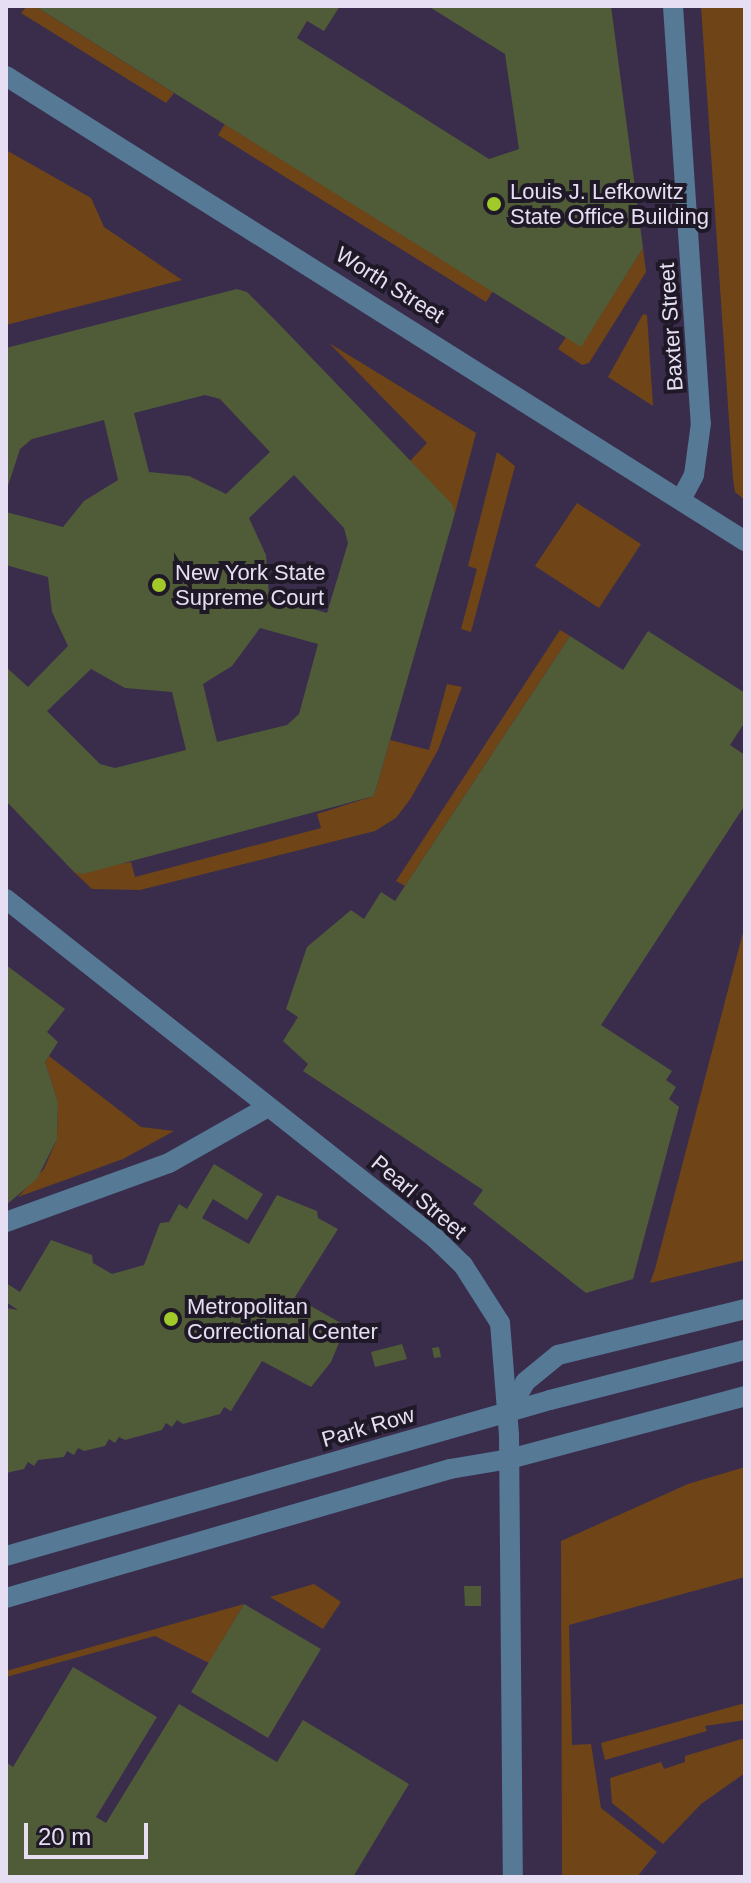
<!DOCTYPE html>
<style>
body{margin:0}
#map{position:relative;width:751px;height:1883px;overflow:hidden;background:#3a2d4c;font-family:Arial,sans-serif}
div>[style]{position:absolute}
.green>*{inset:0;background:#6f4417}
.building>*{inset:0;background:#505b38}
.minor>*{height:20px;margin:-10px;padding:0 10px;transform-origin:10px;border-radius:10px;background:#567995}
.dots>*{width:22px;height:22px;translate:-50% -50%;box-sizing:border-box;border:4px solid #1f1927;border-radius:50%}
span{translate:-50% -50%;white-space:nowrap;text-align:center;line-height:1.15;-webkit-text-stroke:8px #1f1927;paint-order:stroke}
.poi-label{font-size:22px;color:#e6def2}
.left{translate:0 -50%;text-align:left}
.street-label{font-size:22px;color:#e6def2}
.frame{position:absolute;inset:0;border:8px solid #e6def2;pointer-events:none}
.scale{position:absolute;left:24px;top:1823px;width:124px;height:36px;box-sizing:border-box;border:4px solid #e6def2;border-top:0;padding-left:10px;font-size:24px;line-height:28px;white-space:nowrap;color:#e6def2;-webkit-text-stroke:6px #1f1927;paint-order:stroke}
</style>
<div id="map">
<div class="green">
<i style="clip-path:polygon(27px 6px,35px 6px,174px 93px,166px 103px,21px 13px)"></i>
<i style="clip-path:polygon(701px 6px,745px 6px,745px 500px,735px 492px,733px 479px)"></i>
<i style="clip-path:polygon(225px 124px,493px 291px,486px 302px,218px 135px)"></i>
<i style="clip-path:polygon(6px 150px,91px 198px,104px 227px,182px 280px,6px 325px)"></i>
<i style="clip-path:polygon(643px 248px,646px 272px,589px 363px,582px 365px,558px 349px,566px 337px,581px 346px)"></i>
<i style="clip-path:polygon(643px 314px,647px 315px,653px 406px,608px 377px)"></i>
<i style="clip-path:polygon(329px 343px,476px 433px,455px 513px,410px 461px,427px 443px)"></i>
<i style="clip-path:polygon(497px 452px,515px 466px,471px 632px,461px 629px,477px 569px,468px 566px)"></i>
<i style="clip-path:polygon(577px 503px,641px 544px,599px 608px,535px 566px)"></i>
<i style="clip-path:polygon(560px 630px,570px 636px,405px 886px,396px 881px)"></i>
<i style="clip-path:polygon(447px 684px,462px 687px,438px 750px,411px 798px,396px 818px,375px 831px,140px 890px,92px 889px,74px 872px,131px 862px,135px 877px,321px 828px,317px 814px,374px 796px,390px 740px,429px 750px)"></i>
<i style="clip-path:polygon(745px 925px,745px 1260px,650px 1283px,655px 1269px)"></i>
<i style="clip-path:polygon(49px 1056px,141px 1127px,174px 1131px,123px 1159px,18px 1197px,44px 1169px,57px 1139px,58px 1102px,45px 1062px)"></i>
<i style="clip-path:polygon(745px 1467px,745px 1577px,569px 1625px,572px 1745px,591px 1744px,601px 1808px,657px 1852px,637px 1877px,562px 1877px,561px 1541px,688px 1484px)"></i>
<i style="clip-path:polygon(314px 1584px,341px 1602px,323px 1629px,270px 1597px)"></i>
<i style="clip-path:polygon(244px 1604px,209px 1663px,155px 1636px,6px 1677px,6px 1671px)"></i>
<i style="clip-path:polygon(745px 1703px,745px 1720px,705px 1726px,707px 1731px,605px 1760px,601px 1743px)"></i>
<i style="clip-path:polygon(745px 1738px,745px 1773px,701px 1804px,663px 1844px,612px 1803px,610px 1778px,661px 1762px,664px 1769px,685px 1762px,685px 1756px)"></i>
</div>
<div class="building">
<i style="clip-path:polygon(35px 6px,340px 6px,324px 31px,307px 21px,297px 38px,489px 159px,519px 149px,505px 54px,428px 6px,611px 6px,643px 248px,581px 347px)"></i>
<i style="clip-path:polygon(evenodd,237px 289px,247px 292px,278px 323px,452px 504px,455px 513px,374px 796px,83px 874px,74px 872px,6px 801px,6px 667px,28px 687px,68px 646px,52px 612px,48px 577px,6px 565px,6px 512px,63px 527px,84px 501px,118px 480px,104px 420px,32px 439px,20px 449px,6px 492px,6px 348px,237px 289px,205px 395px,220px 399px,270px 452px,226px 494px,189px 476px,149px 472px,134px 413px,205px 395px,237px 289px,294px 475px,344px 528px,348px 543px,327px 613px,269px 596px,266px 555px,249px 518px,294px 475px,237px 289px,260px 628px,318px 644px,299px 714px,287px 725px,217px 742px,203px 684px,232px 666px,260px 628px,237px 289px,91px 669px,125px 688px,172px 692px,186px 750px,115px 768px,100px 764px,47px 711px,91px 669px)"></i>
<i style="clip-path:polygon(648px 631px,745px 693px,745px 722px,730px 745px,745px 755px,745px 805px,601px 1025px,672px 1071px,666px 1080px,676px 1087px,669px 1099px,679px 1107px,633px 1279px,586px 1293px,473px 1204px,483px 1190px,303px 1071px,308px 1064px,283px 1041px,298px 1017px,286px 1009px,307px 947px,351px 910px,364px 919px,381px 892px,395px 901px,570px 636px,623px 670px)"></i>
<i style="clip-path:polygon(6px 965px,65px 1009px,47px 1032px,58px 1042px,45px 1062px,58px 1102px,57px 1139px,37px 1179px,6px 1205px)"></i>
<i style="clip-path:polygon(214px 1164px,263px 1194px,247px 1220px,213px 1199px,202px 1218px,249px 1244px,277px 1195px,317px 1211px,318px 1218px,338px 1229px,295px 1297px,346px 1326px,331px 1362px,311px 1387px,262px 1361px,231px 1411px,224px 1407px,220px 1414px,183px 1424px,177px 1420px,172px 1427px,166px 1423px,162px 1430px,125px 1440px,119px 1437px,115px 1443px,109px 1439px,105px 1446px,84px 1451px,78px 1448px,74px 1455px,67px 1451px,64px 1457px,38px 1460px,34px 1466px,28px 1462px,24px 1469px,6px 1473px,6px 1308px,18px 1310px,6px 1302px,6px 1283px,20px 1292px,51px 1240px,92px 1255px,93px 1263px,112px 1274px,144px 1265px,160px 1223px,169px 1222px,179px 1204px,187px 1209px)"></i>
<i style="clip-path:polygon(402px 1344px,407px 1359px,375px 1367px,371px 1352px)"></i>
<i style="clip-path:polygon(439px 1347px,441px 1357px,434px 1358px,432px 1348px)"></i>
<i style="clip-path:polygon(464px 1586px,481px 1586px,481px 1606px,465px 1606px)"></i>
<i style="clip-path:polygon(244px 1604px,321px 1649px,268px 1738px,191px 1692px)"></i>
<i style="clip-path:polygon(73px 1667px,157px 1717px,96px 1817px,106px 1823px,179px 1704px,277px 1762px,303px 1720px,409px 1784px,353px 1877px,6px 1877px,6px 1762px,13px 1767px)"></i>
</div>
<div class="minor">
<i style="left:673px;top:6px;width:418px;rotate:86.2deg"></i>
<i style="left:701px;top:423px;width:52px;rotate:97.7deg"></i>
<i style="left:694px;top:475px;width:26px;rotate:118deg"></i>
<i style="left:6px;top:76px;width:873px;rotate:32.18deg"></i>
<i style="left:6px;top:899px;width:547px;rotate:38.32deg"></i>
<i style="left:435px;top:1238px;width:39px;rotate:44deg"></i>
<i style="left:463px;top:1265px;width:69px;rotate:57.5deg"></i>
<i style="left:500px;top:1323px;width:113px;rotate:85.4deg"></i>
<i style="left:509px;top:1436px;width:441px;rotate:89.5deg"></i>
<i style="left:6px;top:1222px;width:173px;rotate:-19.9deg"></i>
<i style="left:169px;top:1163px;width:114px;rotate:-29.5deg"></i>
<i style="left:508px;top:1412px;width:34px;rotate:-60deg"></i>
<i style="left:525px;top:1382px;width:43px;rotate:-39.3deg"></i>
<i style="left:558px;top:1355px;width:193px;rotate:-13.8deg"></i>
<i style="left:6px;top:1556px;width:566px;rotate:-16deg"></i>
<i style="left:550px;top:1400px;width:201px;rotate:-14.4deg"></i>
<i style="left:6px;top:1598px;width:462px;rotate:-16.2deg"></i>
<i style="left:450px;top:1469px;width:60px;rotate:-9.6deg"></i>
<i style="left:509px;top:1459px;width:244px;rotate:-14.9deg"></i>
</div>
<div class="dots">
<i style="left:494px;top:204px;background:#a1c92a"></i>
<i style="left:159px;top:585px;background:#a1c92a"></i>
<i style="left:171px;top:1319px;background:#a1c92a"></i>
</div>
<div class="poi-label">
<span class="left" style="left:510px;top:204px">Louis J. Lefkowitz<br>State Office Building</span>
<span class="left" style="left:175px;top:585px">New York State<br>Supreme Court</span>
<span class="left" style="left:187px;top:1319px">Metropolitan<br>Correctional Center</span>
</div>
<div class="street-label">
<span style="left:390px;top:285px;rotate:32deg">Worth Street</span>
<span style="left:671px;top:327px;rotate:-94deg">Baxter Street</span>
<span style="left:419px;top:1197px;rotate:40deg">Pearl Street</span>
<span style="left:368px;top:1427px;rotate:-16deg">Park Row</span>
</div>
<div class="frame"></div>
<div class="scale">20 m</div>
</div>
